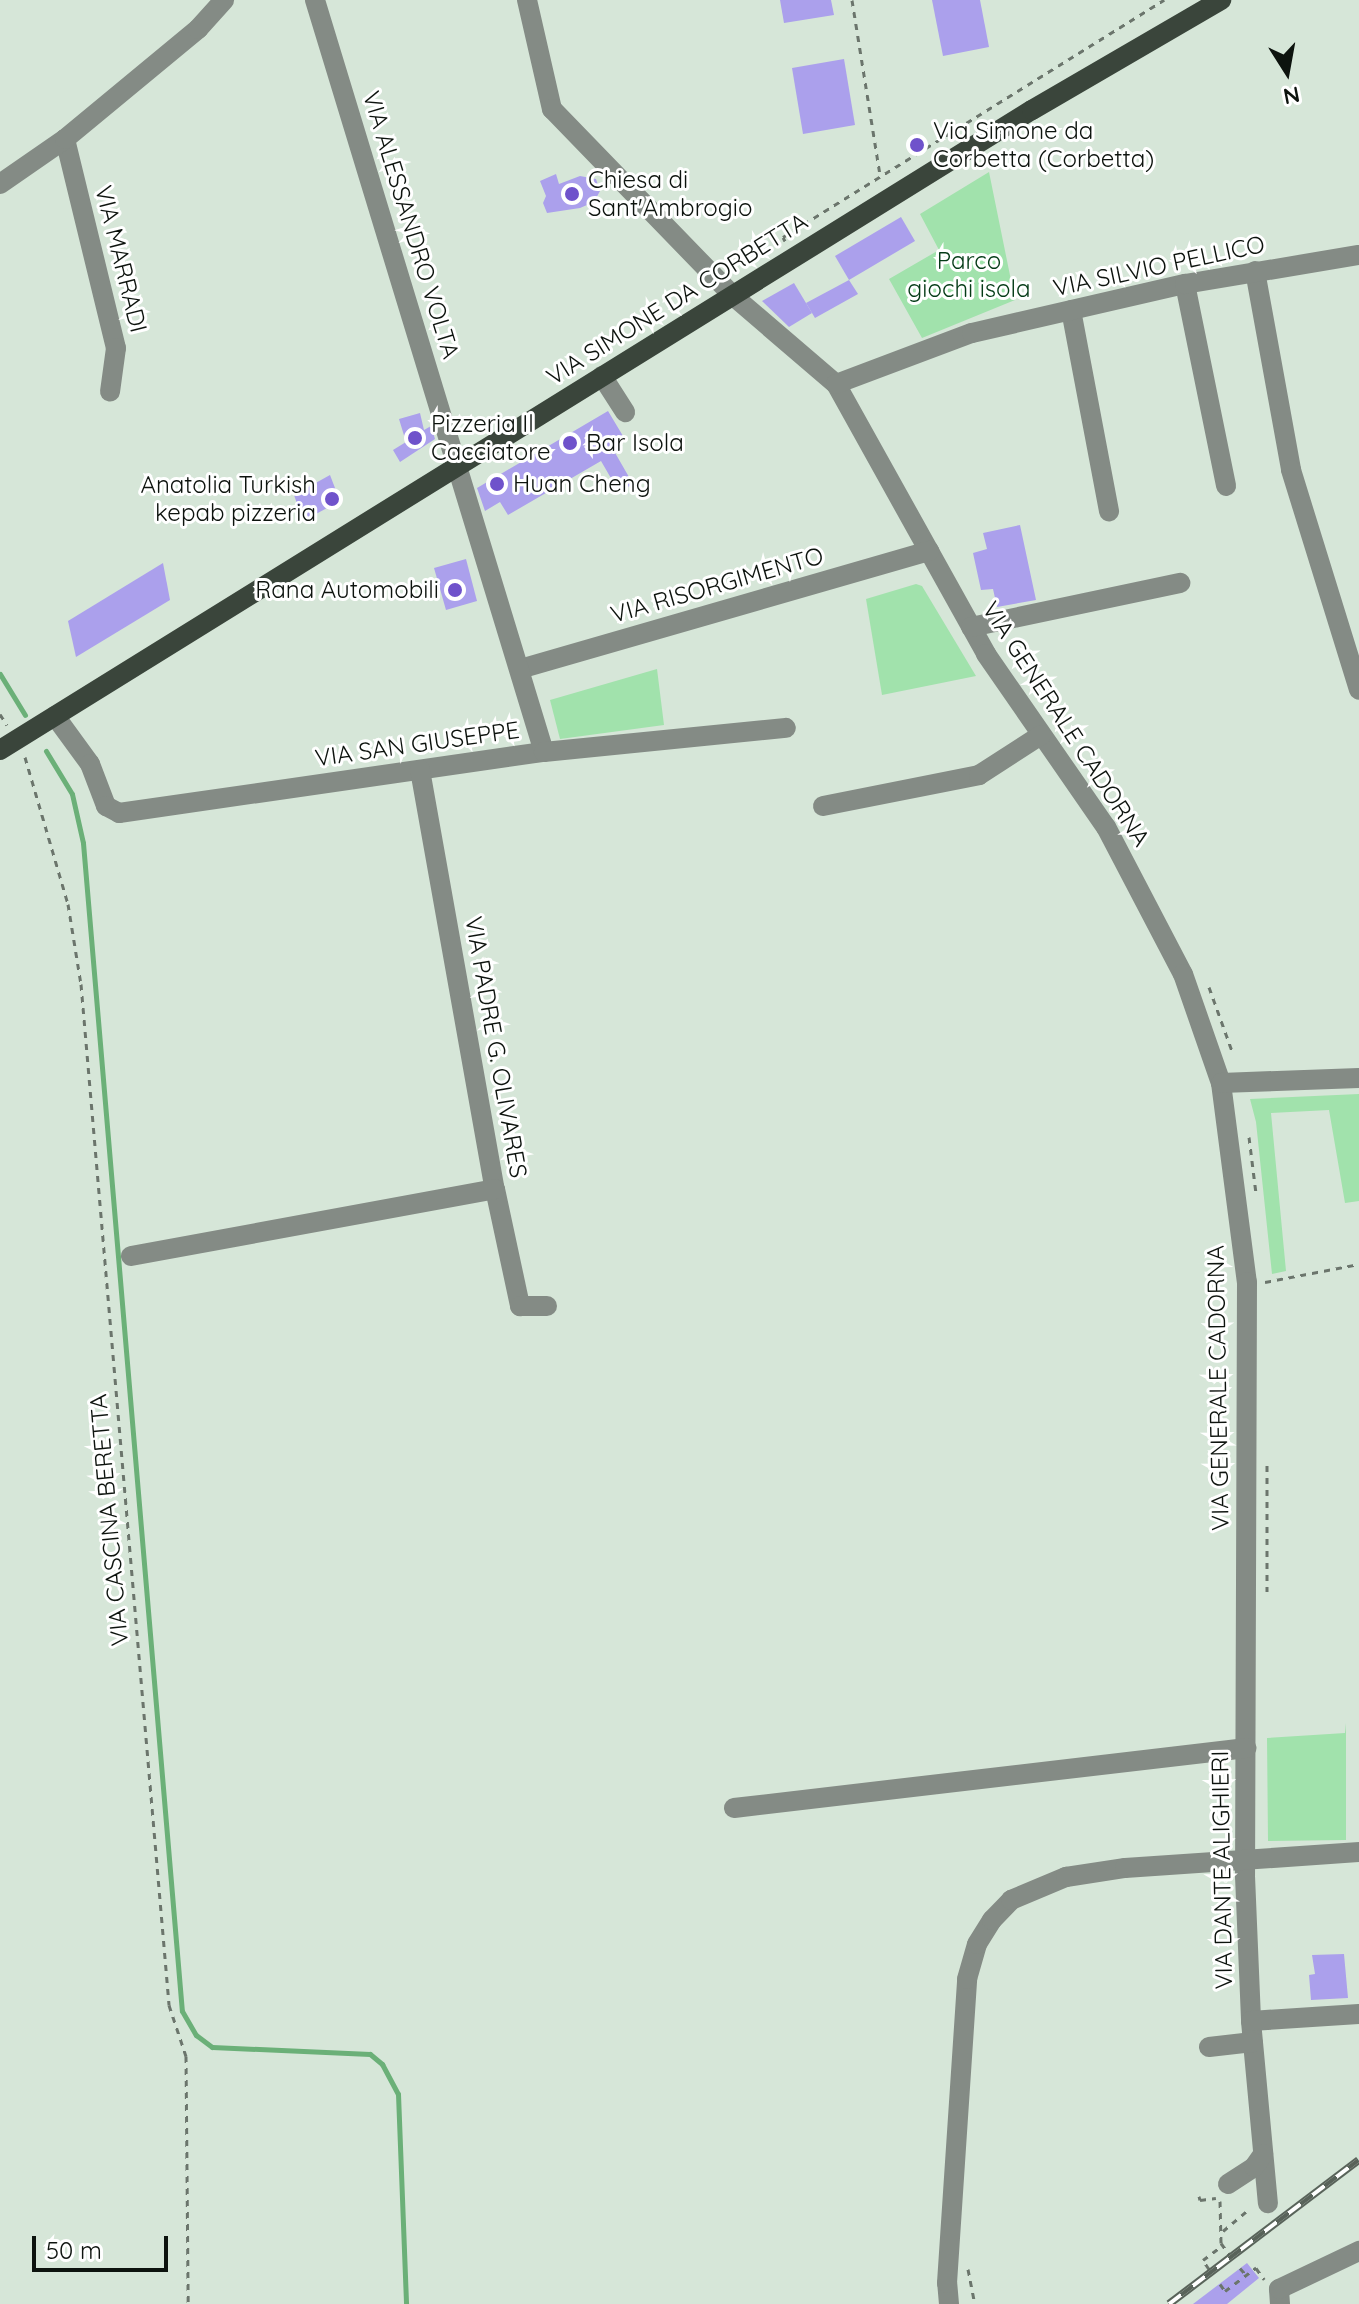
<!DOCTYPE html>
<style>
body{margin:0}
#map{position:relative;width:1359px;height:2304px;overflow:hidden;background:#d6e6d8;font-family:Quicksand,sans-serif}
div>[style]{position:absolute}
.green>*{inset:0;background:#a1e2ac}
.stream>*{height:5px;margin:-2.5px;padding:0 2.5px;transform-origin:2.5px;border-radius:2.5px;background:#6bb078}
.building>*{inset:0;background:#aba0ec}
.path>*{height:3px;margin-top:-1.5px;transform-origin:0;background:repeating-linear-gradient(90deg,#6b756c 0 6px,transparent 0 12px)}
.minor>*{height:20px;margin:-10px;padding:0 10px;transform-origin:10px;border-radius:10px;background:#848b85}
.major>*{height:20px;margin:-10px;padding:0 10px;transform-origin:10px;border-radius:10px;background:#3a453b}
.rail>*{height:8px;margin-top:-4px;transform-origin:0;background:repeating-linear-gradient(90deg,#fff 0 15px,#59635a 0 30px);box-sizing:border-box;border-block:2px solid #59635a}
.dots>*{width:22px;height:22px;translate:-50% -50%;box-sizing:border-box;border:4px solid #fff;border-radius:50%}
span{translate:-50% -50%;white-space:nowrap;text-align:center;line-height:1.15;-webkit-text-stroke:6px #fff;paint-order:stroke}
.poi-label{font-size:24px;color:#0d130e}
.left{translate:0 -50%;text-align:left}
.right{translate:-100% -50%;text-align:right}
.street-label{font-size:24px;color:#0d130e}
.park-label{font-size:24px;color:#043b16}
.north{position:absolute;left:1247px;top:32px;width:80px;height:80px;-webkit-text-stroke:6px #fff;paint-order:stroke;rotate:169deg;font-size:22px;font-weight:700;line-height:32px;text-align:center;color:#0d130e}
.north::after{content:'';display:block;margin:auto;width:28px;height:36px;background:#0d130e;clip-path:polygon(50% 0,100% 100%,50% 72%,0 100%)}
.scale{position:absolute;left:32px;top:2236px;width:136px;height:36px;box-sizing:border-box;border:4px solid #0d130e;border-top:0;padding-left:10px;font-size:24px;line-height:28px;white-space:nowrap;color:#0d130e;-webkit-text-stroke:6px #fff;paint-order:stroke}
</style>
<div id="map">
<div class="green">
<i style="clip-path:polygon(989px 172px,1015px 300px,922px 338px,889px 279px,939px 250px,920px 214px)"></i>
<i style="clip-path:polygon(916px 584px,922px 586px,976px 676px,882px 695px,866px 599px)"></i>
<i style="clip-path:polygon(657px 669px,664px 725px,560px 739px,550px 700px)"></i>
<i style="clip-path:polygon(1359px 1094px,1359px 1201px,1345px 1203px,1329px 1110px,1271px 1113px,1286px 1271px,1272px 1274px,1256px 1122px,1250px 1099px)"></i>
<i style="clip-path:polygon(1346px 1723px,1346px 1840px,1268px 1841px,1267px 1738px,1345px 1733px)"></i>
</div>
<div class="stream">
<i style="left:0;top:674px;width:48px;rotate:58.6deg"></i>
<i style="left:46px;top:751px;width:50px;rotate:58.8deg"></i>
<i style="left:72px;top:794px;width:50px;rotate:77.3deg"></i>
<i style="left:83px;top:843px;width:1172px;rotate:85.16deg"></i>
<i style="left:182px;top:2011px;width:28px;rotate:60deg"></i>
<i style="left:196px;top:2035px;width:20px;rotate:37deg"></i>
<i style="left:212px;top:2047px;width:158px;rotate:2.5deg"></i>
<i style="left:370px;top:2054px;width:16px;rotate:40deg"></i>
<i style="left:382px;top:2064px;width:34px;rotate:62deg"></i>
<i style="left:398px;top:2094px;width:210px;rotate:87.8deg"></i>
</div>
<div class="building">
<i style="clip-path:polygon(780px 0,831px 0,834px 15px,784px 23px)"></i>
<i style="clip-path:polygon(932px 0,980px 0,989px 47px,943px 56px)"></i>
<i style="clip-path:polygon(844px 59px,855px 125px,803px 134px,792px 68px)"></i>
<i style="clip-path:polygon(556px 174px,559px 184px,580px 176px,596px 179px,600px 191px,594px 202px,580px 208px,547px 213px,543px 203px,546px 196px,540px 181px)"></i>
<i style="clip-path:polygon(901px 217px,915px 241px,849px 280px,835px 256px)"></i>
<i style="clip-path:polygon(849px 280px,858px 294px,815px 318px,806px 303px)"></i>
<i style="clip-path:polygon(794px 283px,812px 313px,789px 327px,762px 301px)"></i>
<i style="clip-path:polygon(608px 411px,623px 436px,610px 444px,633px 484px,619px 492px,601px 461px,508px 515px,500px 502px,485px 511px,477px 488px)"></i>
<i style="clip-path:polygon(420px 413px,424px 430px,431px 426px,435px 439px,400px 462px,393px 450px,406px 442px,399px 419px)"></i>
<i style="clip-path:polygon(330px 475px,340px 501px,303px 521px,294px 495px)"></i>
<i style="clip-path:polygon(1020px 525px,1036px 600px,997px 607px,993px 589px,981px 590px,973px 553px,987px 549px,983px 533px)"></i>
<i style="clip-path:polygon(466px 559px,477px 601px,446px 610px,434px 568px)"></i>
<i style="clip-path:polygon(163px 563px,170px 600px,76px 657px,68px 621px)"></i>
<i style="clip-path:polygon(1344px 1954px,1348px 1998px,1311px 2000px,1309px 1975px,1315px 1974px,1312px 1955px)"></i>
<i style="clip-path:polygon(1247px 2263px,1259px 2278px,1227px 2304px,1193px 2304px)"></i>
</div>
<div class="path">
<i style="left:852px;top:0;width:176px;rotate:80.9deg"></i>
<i style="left:785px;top:241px;width:4px;rotate:-117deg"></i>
<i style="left:783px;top:237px;width:449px;rotate:-31.9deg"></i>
<i style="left:0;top:714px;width:13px;rotate:58deg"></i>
<i style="left:25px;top:757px;width:153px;rotate:73.7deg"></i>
<i style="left:68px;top:904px;width:81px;rotate:80.8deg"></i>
<i style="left:81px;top:984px;width:1025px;rotate:85.07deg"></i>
<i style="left:169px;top:2005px;width:54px;rotate:71.6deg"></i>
<i style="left:186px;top:2056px;width:248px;rotate:89.5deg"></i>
<i style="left:1209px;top:987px;width:68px;rotate:70.2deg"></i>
<i style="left:1249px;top:1137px;width:56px;rotate:82.9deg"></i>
<i style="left:1265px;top:1282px;width:96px;rotate:-10.8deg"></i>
<i style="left:1267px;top:1592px;width:128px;rotate:-90deg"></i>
<i style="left:1199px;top:2196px;width:4px;rotate:76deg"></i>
<i style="left:1200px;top:2200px;width:16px;rotate:-7deg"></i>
<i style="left:1220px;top:2201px;width:42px;rotate:88.6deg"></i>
<i style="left:1221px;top:2243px;width:14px;rotate:54deg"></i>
<i style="left:1223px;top:2231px;width:34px;rotate:-40deg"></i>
<i style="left:1240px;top:2268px;width:9px;rotate:49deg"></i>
<i style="left:968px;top:2269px;width:36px;rotate:79deg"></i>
<i style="left:1209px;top:2269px;width:11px;rotate:-124deg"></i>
<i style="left:1203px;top:2260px;width:25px;rotate:-37deg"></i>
<i style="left:1220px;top:2284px;width:9px;rotate:54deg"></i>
<i style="left:1225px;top:2291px;width:39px;rotate:-37deg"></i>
<i style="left:1256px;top:2268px;width:14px;rotate:54deg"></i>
</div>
<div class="minor">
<i style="left:527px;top:0;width:112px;rotate:77.1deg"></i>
<i style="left:552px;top:109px;width:259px;rotate:45.9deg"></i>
<i style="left:732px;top:295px;width:137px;rotate:40.6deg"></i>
<i style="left:836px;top:384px;width:309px;rotate:60.9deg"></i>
<i style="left:986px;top:654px;width:211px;rotate:55.3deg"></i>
<i style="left:1106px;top:827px;width:166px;rotate:62.4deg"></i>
<i style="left:1183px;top:974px;width:115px;rotate:70.8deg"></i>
<i style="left:1221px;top:1083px;width:201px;rotate:82.6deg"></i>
<i style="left:1247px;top:1282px;width:594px;rotate:90.19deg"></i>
<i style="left:1245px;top:1876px;width:145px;rotate:87.6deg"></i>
<i style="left:1251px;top:2021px;width:183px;rotate:84.7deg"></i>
<i style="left:65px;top:139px;width:215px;rotate:76.3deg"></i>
<i style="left:116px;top:348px;width:44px;rotate:97.8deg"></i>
<i style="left:0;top:184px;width:79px;rotate:-34.7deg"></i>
<i style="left:65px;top:139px;width:173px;rotate:-39.6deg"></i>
<i style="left:198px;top:29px;width:39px;rotate:-48deg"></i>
<i style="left:1255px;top:271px;width:202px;rotate:79.7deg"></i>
<i style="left:1291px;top:470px;width:230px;rotate:72.8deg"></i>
<i style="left:1185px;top:284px;width:206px;rotate:78.5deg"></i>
<i style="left:1071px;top:310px;width:205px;rotate:79.3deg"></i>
<i style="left:602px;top:376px;width:43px;rotate:57.4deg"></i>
<i style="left:836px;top:384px;width:145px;rotate:-20.6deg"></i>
<i style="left:972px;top:333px;width:219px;rotate:-13deg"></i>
<i style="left:1185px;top:284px;width:176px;rotate:-9.5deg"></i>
<i style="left:971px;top:627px;width:214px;rotate:-11.9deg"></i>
<i style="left:520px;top:669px;width:426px;rotate:-16.1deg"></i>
<i style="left:55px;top:716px;width:59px;rotate:53.9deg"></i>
<i style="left:90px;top:764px;width:45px;rotate:69.1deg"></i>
<i style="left:106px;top:806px;width:15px;rotate:28deg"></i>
<i style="left:119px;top:813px;width:429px;rotate:-8.2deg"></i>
<i style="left:544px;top:752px;width:786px;rotate:-106.94deg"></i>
<i style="left:544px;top:752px;width:243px;rotate:-5.7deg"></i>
<i style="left:420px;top:770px;width:426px;rotate:79.9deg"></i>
<i style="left:495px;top:1189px;width:120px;rotate:77.9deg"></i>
<i style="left:520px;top:1306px;width:27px"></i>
<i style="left:823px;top:806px;width:159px;rotate:-11.2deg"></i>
<i style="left:979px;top:775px;width:74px;rotate:-32.8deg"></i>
<i style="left:1221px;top:1083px;width:138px;rotate:-2.1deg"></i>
<i style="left:131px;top:1256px;width:370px;rotate:-10.4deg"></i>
<i style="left:734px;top:1808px;width:516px;rotate:-6.68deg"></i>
<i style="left:1251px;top:2021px;width:108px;rotate:-3.7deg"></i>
<i style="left:1209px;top:2047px;width:44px;rotate:-6.5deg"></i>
<i style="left:1228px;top:2184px;width:31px;rotate:-33deg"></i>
<i style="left:1254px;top:2167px;width:16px;rotate:-55deg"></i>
<i style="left:949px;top:2304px;width:21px;rotate:-95deg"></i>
<i style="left:947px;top:2283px;width:305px;rotate:-86.2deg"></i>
<i style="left:967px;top:1979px;width:36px;rotate:-74deg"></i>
<i style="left:977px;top:1944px;width:28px;rotate:-58deg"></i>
<i style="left:992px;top:1920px;width:28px;rotate:-46deg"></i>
<i style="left:1011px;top:1900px;width:60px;rotate:-22.7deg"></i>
<i style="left:1066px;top:1877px;width:60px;rotate:-8.7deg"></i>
<i style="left:1125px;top:1868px;width:235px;rotate:-3.9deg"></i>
<i style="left:1280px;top:2304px;width:15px;rotate:-94deg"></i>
<i style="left:1279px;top:2289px;width:89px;rotate:-25.4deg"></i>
</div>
<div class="major">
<i style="left:0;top:750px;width:1214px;rotate:-31.81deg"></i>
<i style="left:1032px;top:110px;width:219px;rotate:-30.2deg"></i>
</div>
<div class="rail">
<i style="left:1169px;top:2304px;width:238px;rotate:-37.2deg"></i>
</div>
<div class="dots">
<i style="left:917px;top:145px;background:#6f52cb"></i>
<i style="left:572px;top:194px;background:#6f52cb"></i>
<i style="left:415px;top:438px;background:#6f52cb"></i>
<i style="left:570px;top:443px;background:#6f52cb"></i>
<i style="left:497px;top:484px;background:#6f52cb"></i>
<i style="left:332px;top:499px;background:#6f52cb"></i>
<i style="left:455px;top:590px;background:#6f52cb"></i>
</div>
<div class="poi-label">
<span class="left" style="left:933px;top:145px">Via Simone da<br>Corbetta (Corbetta)</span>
<span class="left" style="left:588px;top:194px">Chiesa di<br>Sant'Ambrogio</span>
<span class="left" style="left:431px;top:438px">Pizzeria Il<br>Cacciatore</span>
<span class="left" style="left:586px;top:443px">Bar Isola</span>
<span class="left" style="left:513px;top:484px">Huan Cheng</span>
<span class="right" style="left:316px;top:499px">Anatolia Turkish<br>kepab pizzeria</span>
<span class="right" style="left:439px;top:590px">Rana Automobili</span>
</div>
<div class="street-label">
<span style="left:411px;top:225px;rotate:73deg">VIA ALESSANDRO VOLTA</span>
<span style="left:121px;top:259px;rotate:76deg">VIA MARRADI</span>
<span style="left:1159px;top:266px;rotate:-12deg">VIA SILVIO PELLICO</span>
<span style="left:677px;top:299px;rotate:-32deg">VIA SIMONE DA CORBETTA</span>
<span style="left:717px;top:585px;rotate:-16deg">VIA RISORGIMENTO</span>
<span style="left:1066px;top:724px;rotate:57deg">VIA GENERALE CADORNA</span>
<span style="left:417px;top:744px;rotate:-8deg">VIA SAN GIUSEPPE</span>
<span style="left:496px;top:1047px;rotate:80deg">VIA PADRE G. OLIVARES</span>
<span style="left:1218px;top:1388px;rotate:-91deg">VIA GENERALE CADORNA</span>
<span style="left:109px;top:1520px;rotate:-95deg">VIA CASCINA BERETTA</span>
<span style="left:1222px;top:1870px;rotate:-91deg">VIA DANTE ALIGHIERI</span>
</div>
<div class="park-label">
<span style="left:969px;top:275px">Parco<br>giochi isola</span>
</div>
<div class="north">N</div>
<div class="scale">50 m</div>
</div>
